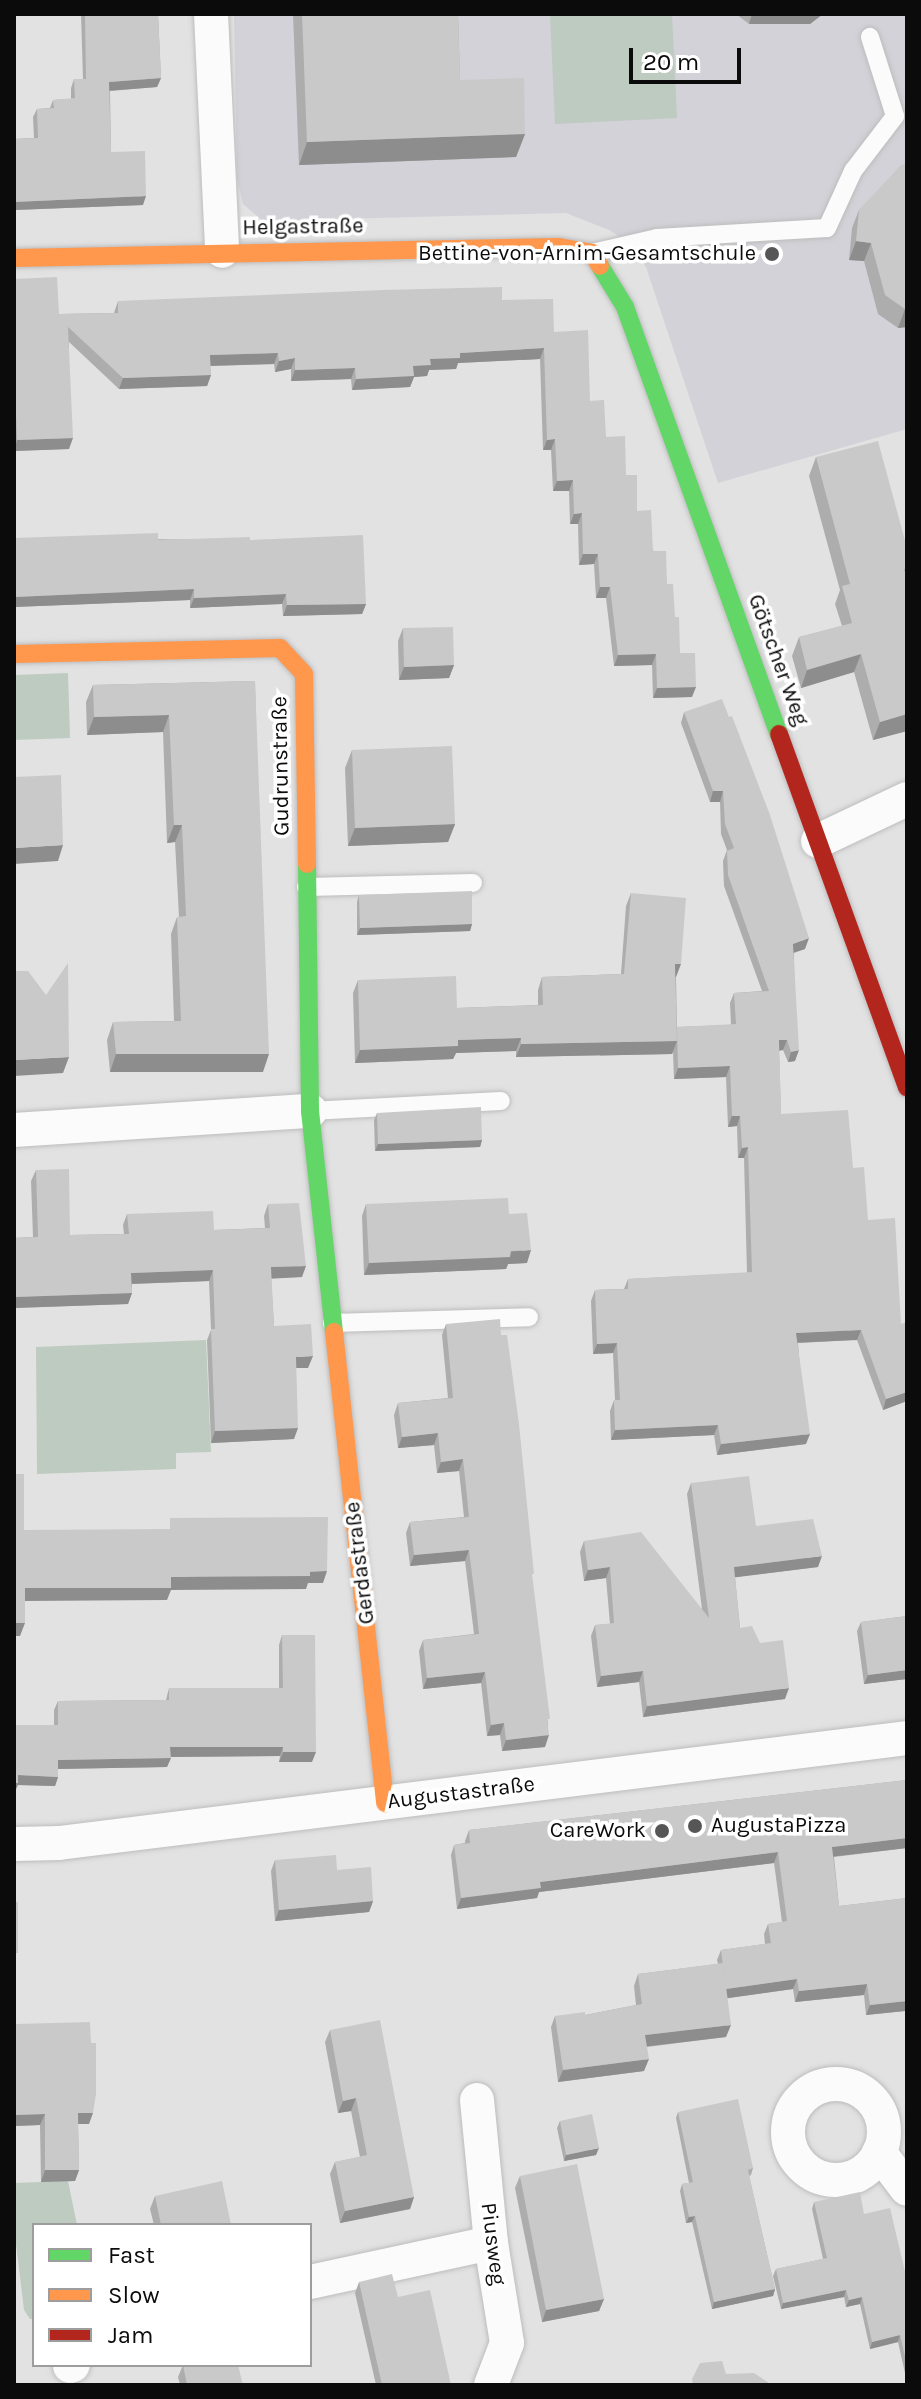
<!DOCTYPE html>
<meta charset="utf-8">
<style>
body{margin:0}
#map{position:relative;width:921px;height:2399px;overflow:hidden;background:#e2e2e3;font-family:Karla,sans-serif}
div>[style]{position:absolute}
.built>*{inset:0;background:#d2d2d8}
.green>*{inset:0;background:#becbc0}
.roads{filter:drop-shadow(0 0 2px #bdbdbe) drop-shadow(0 0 2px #bdbdbe)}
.lane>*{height:18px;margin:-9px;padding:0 9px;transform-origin:9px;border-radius:9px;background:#fbfbfb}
.street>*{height:34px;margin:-17px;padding:0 17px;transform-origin:17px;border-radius:17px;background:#fbfbfb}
.street>.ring{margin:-17px;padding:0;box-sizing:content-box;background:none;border:34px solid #fbfbfb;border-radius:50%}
.fast>*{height:18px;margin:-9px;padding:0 9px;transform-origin:9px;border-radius:9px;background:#63d668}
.slow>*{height:18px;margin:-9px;padding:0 9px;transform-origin:9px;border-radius:9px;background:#ff974d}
.jam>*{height:18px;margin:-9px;padding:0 9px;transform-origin:9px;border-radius:9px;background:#b3261e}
.wall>*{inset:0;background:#aeadae}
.shaded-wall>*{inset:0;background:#8d8d8d}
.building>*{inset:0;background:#cac9ca}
.dots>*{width:22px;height:22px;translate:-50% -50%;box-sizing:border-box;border:4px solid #fff;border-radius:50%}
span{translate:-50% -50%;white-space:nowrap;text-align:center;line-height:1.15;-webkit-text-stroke:7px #fff;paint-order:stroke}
.street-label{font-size:22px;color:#0b0b0c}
.poi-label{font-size:22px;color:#0b0b0c}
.right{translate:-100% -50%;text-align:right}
.left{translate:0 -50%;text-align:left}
.frame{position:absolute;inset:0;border:16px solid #0b0b0c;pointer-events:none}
.legend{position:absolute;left:32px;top:2223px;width:280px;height:144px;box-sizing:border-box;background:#fff;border:2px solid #9d9d9e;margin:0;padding:10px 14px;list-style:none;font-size:24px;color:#0b0b0c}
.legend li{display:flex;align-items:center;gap:16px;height:40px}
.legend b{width:40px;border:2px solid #9d9d9e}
.scale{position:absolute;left:629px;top:48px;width:112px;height:36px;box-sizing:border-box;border:4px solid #0b0b0c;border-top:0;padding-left:10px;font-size:24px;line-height:28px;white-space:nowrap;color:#0b0b0c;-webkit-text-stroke:6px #fff;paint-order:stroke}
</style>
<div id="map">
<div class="built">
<i style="clip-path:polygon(234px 14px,907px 14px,907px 429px,718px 483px,646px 267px,628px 242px,609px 230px,566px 213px,263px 221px,243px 204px,237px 179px)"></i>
</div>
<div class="green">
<i style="clip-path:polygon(550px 14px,672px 14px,677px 118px,555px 124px)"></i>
<i style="clip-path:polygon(68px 673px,70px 738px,14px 740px,14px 675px)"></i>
<i style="clip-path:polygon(206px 1340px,211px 1452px,176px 1453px,176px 1469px,37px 1474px,36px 1347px)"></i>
<i style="clip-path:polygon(68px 2181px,77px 2225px,34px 2225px,34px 2319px,30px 2319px,24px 2310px,14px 2227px,14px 2183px)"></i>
</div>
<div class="roads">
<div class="lane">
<i style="left:592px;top:253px;width:67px;rotate:-13deg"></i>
<i style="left:657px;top:238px;width:170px;rotate:-3.4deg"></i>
<i style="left:827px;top:228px;width:63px;rotate:-65.5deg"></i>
<i style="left:853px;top:171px;width:69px;rotate:-52.6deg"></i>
<i style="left:895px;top:116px;width:83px;rotate:-107.6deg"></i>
<i style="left:306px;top:887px;width:167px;rotate:-1.4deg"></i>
<i style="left:310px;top:1111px;width:191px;rotate:-3deg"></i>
<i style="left:332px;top:1323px;width:197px;rotate:-1.7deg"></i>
</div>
<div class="street">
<i style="left:211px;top:14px;width:237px;rotate:87.3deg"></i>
<i style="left:818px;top:841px;width:98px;rotate:-25.3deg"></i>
<i style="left:14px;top:1130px;width:297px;rotate:-3.7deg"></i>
<i style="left:14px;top:1844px;width:45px;rotate:-1.3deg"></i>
<i style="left:59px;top:1843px;width:854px;rotate:-7.06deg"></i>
<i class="ring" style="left:788px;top:2084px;width:62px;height:62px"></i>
<i style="left:477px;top:2100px;width:144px;rotate:84.4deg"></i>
<i style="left:491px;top:2243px;width:101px;rotate:80.9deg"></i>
<i style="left:507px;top:2343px;width:45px;rotate:110.9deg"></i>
<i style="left:879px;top:2152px;width:46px;rotate:52.9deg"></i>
<i style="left:310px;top:2282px;width:185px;rotate:-12.2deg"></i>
<i style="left:70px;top:2366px;width:3px;rotate:-18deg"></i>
</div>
<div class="fast">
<i style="left:600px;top:266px;width:48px;rotate:58.6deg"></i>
<i style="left:625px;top:307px;width:454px;rotate:70.2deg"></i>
<i style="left:307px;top:864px;width:247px;rotate:89.3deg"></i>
<i style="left:310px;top:1111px;width:222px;rotate:83.8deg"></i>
</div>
<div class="slow">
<i style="left:14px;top:258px;width:545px;rotate:-1.16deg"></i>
<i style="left:559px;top:247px;width:34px;rotate:10deg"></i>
<i style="left:592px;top:253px;width:15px;rotate:58deg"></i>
<i style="left:14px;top:654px;width:266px;rotate:-1.3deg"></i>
<i style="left:280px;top:648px;width:35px;rotate:47deg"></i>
<i style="left:304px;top:674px;width:190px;rotate:89.1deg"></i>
<i style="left:334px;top:1332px;width:474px;rotate:83.8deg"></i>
</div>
<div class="jam">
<i style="left:779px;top:734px;width:376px;rotate:70.1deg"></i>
</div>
</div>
<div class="wall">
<i style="clip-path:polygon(81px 14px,158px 14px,161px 78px,157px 87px,110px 91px,111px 152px,143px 205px,14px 210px,14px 139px,34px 138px,33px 117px,37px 109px,50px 108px,53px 100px,71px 99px,71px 88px,74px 79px,83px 79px)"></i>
<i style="clip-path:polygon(293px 14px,458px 14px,460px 80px,525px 134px,516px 157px,299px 165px)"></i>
<i style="clip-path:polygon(736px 14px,823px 14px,810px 24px,749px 24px)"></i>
<i style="clip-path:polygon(907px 164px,907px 327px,898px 328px,878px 314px,864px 261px,849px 260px,852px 228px,859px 210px)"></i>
<i style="clip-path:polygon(14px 279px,59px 314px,114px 313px,118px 301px,502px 300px,554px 332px,590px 401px,606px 437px,626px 475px,637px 511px,667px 584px,680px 653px,692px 697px,653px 698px,652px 665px,614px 666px,606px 598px,596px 598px,594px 564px,579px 565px,578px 524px,570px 524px,569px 491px,553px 491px,551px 450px,543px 450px,540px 359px,458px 363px,456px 369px,429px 370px,427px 376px,414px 377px,410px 387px,352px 390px,351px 379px,291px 381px,291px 369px,275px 372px,274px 364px,210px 366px,211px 375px,207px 386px,119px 389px,69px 342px,69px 449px,14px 451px)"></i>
<i style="clip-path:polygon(816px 457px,907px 548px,907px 731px,873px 740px,854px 672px,801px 688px,792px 656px,799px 637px,842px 626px,835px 604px,840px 590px,809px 476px)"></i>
<i style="clip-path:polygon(14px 538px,250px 540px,366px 604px,362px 614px,283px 616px,282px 604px,190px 608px,190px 600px,14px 607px)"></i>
<i style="clip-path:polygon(403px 628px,454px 665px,449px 678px,399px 680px,398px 641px)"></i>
<i style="clip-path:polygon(255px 681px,263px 1072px,110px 1072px,107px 1040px,113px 1022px,174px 1021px,171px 934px,177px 917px,179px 917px,175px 842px,167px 843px,163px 732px,87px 735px,86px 702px,93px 685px)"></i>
<i style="clip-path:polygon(684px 712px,805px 949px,794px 953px,795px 1061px,788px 1062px,783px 1050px,779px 1051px,781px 1114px,853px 1168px,868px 1220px,901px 1324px,907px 1401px,883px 1410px,857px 1340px,798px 1343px,806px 1444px,717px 1455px,714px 1435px,611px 1440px,610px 1411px,614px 1400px,615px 1400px,613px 1353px,593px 1354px,591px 1301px,595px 1290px,624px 1289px,628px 1279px,747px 1273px,744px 1158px,738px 1158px,737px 1126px,728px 1127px,726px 1077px,674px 1079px,673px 1052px,672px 1054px,516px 1057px,516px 1051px,483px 1052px,456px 1053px,453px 1059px,355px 1063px,353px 993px,358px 980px,457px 1008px,538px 1005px,538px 990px,542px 977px,621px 974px,626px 906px,631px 893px,676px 977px,677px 1027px,731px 1025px,730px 1003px,734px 993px,762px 991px,724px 886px,723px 861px,727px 850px,721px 834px,720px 802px,710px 802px,681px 723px)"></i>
<i style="clip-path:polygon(352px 750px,455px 824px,448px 842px,348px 846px,345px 768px)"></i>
<i style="clip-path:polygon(359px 895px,472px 924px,470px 931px,357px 935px,357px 902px)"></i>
<i style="clip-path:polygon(377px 1113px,482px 1140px,480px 1147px,375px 1151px,374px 1120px)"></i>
<i style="clip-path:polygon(36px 1170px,70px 1235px,124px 1234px,123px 1225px,127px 1214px,214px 1230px,265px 1228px,264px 1216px,268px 1204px,302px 1277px,271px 1278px,274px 1326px,308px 1368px,296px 1368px,294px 1439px,211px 1443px,207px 1340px,211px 1330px,209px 1281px,132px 1284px,132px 1293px,128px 1304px,14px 1308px,14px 1238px,33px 1237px,31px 1181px)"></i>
<i style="clip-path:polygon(366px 1204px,509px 1214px,527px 1263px,508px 1264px,506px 1269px,364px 1275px,362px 1216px)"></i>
<i style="clip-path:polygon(446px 1324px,501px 1335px,532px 1580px,548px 1725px,545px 1747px,502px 1751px,500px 1735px,487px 1736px,481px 1683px,423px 1689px,419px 1651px,423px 1640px,474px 1634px,465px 1561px,410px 1566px,406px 1533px,410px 1522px,464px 1517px,459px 1471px,437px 1473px,434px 1445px,398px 1448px,394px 1415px,398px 1403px,448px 1398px,442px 1335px)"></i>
<i style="clip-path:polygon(691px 1483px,818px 1567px,735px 1577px,740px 1628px,785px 1699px,643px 1717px,639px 1682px,597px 1687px,591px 1636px,595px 1625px,610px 1624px,606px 1578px,584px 1581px,580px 1552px,584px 1541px,702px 1609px,687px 1494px)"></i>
<i style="clip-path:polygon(907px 1616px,907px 1679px,864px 1684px,857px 1631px,861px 1622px)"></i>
<i style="clip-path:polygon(282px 1635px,312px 1762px,279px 1762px,280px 1756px,171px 1757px,167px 1767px,58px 1769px,58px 1777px,55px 1786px,18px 1785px,15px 1792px,14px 1725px,54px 1725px,54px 1710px,58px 1701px,166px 1700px,169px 1688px,279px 1688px,279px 1645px)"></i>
<i style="clip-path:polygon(907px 1780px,907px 1848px,834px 1857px,839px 1906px,907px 1898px,907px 2014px,905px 2011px,866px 2015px,864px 1995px,795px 2002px,793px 1989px,727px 1998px,726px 2037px,647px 2047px,644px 2071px,558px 2082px,551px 2027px,555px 2016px,585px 2015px,636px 2005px,634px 1986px,638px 1974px,718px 1964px,717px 1960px,721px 1950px,765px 1944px,764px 1934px,768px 1924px,782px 1922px,774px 1863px,539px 1892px,537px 1898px,457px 1909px,451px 1855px,454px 1845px,465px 1843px,465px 1841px,469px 1830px)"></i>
<i style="clip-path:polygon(275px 1860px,337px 1870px,373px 1901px,369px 1912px,275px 1921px,271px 1871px)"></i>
<i style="clip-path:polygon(16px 2024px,89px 2124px,78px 2124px,79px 2170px,75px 2181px,41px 2182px,40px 2125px,14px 2126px,14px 2030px)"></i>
<i style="clip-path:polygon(330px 2030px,414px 2197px,410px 2209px,340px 2223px,330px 2174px,335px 2162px,360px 2157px,351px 2111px,338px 2113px,325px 2042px)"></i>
<i style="clip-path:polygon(678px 2112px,753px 2168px,751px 2175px,749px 2176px,775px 2289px,773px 2296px,712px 2309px,692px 2222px,686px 2223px,680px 2191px,682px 2184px,689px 2183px,676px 2118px)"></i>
<i style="clip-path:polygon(560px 2121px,596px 2155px,564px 2161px,557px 2128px)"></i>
<i style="clip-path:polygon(520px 2176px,604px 2299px,599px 2311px,542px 2322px,515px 2188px)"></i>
<i style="clip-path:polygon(155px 2196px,231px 2225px,154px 2225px,150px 2209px)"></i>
<i style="clip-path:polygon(814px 2202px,864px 2214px,907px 2280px,907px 2382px,898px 2342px,870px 2349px,860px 2304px,846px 2307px,844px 2297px,781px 2309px,773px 2276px,776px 2269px,823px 2259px,812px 2209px)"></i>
<i style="clip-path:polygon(359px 2282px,398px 2297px,451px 2385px,376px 2385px,355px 2293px)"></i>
<i style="clip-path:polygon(183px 2365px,243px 2385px,180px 2385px,178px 2377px)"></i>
</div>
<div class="shaded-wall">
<i style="clip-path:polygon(752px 14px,823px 14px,810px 24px,749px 24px)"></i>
<i style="clip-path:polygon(161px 78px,157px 87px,106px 91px,109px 82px)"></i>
<i style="clip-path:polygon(525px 134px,516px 157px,299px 165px,307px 142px)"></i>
<i style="clip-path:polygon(146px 196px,143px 205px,14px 210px,14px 202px)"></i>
<i style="clip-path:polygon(856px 241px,871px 243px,864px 261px,849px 260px)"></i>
<i style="clip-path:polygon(905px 309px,907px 309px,907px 327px,898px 328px)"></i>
<i style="clip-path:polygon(544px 348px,540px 359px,458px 363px,456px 369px,429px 370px,427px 376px,414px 377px,410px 387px,352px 390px,356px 379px,413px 366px,430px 359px,460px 353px)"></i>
<i style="clip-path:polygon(278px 353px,274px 364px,206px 366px,210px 355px)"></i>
<i style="clip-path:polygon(295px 358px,291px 369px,275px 372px,279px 361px)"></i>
<i style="clip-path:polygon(355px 368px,351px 379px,291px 381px,295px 370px)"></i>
<i style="clip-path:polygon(211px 375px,207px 386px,119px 389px,123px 378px)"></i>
<i style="clip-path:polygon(73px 438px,69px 449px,14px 451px,17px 440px)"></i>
<i style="clip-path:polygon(555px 439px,551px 450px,543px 450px,547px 440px)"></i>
<i style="clip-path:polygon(573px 480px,569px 491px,553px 491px,557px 481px)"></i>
<i style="clip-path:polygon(582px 513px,578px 524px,570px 524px,574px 514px)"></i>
<i style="clip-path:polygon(583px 554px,598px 554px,594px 564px,579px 565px)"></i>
<i style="clip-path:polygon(600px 587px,610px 587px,606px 598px,596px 598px)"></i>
<i style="clip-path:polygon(194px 589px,190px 600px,14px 607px,14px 597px)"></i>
<i style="clip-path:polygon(286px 594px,282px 604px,190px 608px,194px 598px)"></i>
<i style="clip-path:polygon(366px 604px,362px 614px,283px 616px,287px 605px)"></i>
<i style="clip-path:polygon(656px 654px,652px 665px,614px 666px,618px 655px)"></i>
<i style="clip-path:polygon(861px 654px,854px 672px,801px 688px,807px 670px)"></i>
<i style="clip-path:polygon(454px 665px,449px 678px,399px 680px,404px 667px)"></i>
<i style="clip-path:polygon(696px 687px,692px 697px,653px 698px,657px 688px)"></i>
<i style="clip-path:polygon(907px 714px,907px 731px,873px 740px,880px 722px)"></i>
<i style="clip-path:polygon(169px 715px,163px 732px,87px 735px,94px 717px)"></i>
<i style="clip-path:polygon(713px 791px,723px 791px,720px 802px,710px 802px)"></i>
<i style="clip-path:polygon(455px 824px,448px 842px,348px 846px,355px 828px)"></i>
<i style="clip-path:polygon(174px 825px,182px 825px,175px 842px,167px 843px)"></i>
<i style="clip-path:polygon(63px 845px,58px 861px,14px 864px,14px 848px)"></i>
<i style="clip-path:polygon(472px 924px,470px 931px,357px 935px,360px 928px)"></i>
<i style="clip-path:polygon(809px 938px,805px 949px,789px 954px,793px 944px)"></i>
<i style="clip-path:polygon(675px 964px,681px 964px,676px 977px,670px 977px)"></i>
<i style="clip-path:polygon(521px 1038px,516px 1051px,456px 1053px,453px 1059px,355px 1063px,360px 1050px,458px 1040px)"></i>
<i style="clip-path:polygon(779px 1040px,787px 1040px,783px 1050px,775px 1051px)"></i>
<i style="clip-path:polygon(677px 1041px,672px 1054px,516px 1057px,521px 1044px)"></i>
<i style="clip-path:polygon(799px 1050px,795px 1061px,788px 1062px,791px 1052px)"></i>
<i style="clip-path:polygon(116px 1054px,269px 1054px,263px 1072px,110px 1072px)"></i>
<i style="clip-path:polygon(69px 1057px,63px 1073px,14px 1076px,14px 1060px)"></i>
<i style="clip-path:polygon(730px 1066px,726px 1077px,674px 1079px,678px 1068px)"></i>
<i style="clip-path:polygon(732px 1116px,740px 1116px,737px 1126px,728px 1127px)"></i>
<i style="clip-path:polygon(482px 1140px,480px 1147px,375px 1151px,378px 1144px)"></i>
<i style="clip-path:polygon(748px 1147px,744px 1158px,738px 1158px,742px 1148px)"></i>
<i style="clip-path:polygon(531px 1250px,527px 1263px,508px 1264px,506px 1269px,364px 1275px,369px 1263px)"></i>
<i style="clip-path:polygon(306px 1266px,302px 1277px,266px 1279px,271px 1267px)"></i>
<i style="clip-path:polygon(213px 1270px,209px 1281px,127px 1284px,131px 1273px)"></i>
<i style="clip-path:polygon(132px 1293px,128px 1304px,14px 1308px,14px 1297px)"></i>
<i style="clip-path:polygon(861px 1330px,857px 1340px,792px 1343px,796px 1333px)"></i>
<i style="clip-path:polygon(617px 1343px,613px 1353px,593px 1354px,597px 1344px)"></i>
<i style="clip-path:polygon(313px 1356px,308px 1368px,292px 1368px,296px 1357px)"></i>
<i style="clip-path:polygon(907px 1392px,907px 1401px,883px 1410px,886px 1399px)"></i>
<i style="clip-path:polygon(718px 1425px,714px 1435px,611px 1440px,615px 1430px)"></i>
<i style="clip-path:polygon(298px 1428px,294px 1439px,211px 1443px,215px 1431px)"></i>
<i style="clip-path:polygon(438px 1433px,434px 1445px,398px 1448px,402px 1437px)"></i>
<i style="clip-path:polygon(810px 1434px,806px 1444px,717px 1455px,721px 1444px)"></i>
<i style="clip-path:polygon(463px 1459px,459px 1471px,437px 1473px,441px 1462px)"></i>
<i style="clip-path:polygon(469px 1550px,465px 1561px,410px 1566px,414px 1555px)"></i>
<i style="clip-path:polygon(822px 1556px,818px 1567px,730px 1578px,734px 1567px)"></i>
<i style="clip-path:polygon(610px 1567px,606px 1578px,584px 1581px,588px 1570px)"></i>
<i style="clip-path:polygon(327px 1571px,323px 1583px,308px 1583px,306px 1589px,171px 1590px,167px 1600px,21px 1601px,25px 1588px,171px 1577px)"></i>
<i style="clip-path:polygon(14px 1623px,25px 1623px,20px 1636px,14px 1636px)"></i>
<i style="clip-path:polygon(907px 1670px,907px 1679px,864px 1684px,868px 1675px)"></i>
<i style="clip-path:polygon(643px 1671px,639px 1682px,597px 1687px,601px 1676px)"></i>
<i style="clip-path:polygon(485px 1672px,481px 1683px,423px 1689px,427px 1678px)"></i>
<i style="clip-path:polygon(789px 1688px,785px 1699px,643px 1717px,647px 1706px)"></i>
<i style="clip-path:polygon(504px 1723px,500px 1735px,487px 1736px,491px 1725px)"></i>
<i style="clip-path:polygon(549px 1735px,545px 1747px,502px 1751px,506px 1740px)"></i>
<i style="clip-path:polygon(170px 1747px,283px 1747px,280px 1756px,167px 1757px)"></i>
<i style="clip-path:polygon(283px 1752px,316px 1752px,312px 1762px,279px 1762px)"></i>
<i style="clip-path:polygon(171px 1758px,167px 1767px,55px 1769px,58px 1760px)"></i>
<i style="clip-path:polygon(18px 1775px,58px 1777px,55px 1786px,18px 1785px,14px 1792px,14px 1783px)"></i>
<i style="clip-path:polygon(907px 1838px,907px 1848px,829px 1857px,832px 1847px)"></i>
<i style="clip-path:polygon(778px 1852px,774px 1863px,539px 1892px,537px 1898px,457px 1909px,461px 1898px,540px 1882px)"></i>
<i style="clip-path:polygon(373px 1901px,369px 1912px,275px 1921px,279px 1910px)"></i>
<i style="clip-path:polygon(797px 1979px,793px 1989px,722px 1999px,726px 1989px)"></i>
<i style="clip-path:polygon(867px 1984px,864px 1995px,795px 2002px,799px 1991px)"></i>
<i style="clip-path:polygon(907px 2001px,905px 2011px,866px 2015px,870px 2005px)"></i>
<i style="clip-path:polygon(731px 2025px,726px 2037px,641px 2047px,645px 2035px)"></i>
<i style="clip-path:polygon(649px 2059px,644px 2071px,558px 2082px,563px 2070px)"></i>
<i style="clip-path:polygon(356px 2098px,351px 2111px,338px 2113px,343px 2101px)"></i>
<i style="clip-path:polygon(78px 2113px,93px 2113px,89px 2124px,73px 2124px)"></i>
<i style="clip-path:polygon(45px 2114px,40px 2125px,14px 2126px,14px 2115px)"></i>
<i style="clip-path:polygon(599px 2148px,596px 2155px,564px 2161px,566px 2155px)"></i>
<i style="clip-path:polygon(45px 2170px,79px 2170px,75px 2181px,41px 2182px)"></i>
<i style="clip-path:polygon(414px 2197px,410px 2209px,340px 2223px,345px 2211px)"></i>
<i style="clip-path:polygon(695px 2216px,692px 2222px,686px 2223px,689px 2217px)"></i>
<i style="clip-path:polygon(775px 2289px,773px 2296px,712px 2309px,714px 2302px)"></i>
<i style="clip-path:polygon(846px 2290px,844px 2297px,781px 2309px,783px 2303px)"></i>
<i style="clip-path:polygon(862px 2297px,860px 2304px,846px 2307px,849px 2300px)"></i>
<i style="clip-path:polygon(604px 2299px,599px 2311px,542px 2322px,546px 2310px)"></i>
<i style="clip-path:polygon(900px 2335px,898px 2342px,870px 2349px,872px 2342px)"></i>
</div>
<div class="building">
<i style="clip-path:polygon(85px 14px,158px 14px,161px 78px,109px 82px,111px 152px,145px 151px,146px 196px,14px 202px,14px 139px,38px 138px,37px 109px,54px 108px,53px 100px,75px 98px,74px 79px,86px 79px)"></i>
<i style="clip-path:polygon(302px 14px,458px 14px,460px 80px,524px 78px,525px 134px,307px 142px)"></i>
<i style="clip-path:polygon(907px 164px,907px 309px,905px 309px,885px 295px,871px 243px,856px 241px,859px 210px,901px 165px)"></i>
<i style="clip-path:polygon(57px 277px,59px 314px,118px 313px,118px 301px,383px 290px,502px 287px,502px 300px,553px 299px,554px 332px,588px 330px,590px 401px,604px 400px,606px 437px,625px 436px,626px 475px,637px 475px,637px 511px,651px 510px,653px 551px,666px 551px,667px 584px,673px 584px,675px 617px,679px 617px,680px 653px,672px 653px,695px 653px,696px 687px,657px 688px,656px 654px,618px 655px,610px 587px,600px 587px,598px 554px,583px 554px,582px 513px,574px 514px,573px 480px,557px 481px,555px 439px,547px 440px,544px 348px,460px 353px,460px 358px,430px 359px,431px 365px,413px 366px,414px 376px,356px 379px,355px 368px,295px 370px,295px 358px,279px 361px,278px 353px,210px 355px,211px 375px,123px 378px,68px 327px,73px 438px,17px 440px,15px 387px,14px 388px,14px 279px)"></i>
<i style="clip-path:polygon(878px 441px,907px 548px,907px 568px,904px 569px,907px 579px,907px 714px,880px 722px,861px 654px,807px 670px,799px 637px,852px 623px,842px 586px,850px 584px,816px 457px)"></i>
<i style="clip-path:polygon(158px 533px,158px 540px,250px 537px,250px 540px,363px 535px,366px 604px,287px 605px,286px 594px,194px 598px,194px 589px,14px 597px,14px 538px)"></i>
<i style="clip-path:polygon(453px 627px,454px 665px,404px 667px,403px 628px)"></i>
<i style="clip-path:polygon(255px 681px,269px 1054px,116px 1054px,113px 1022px,181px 1021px,177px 917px,186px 916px,182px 825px,174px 825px,169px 715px,94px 717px,93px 685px)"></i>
<i style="clip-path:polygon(722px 699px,729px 717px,732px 716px,770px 815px,809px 938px,793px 944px,799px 1050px,791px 1052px,787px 1040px,779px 1040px,781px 1114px,848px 1110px,853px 1168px,864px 1167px,868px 1220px,895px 1218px,901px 1324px,907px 1322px,907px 1392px,886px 1399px,861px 1330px,796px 1333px,810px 1434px,721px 1444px,718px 1425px,615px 1430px,614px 1400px,620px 1400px,617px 1343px,597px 1344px,595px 1290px,628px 1289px,628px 1279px,752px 1272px,748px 1147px,742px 1148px,740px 1116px,732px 1116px,730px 1066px,678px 1068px,677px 1027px,736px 1024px,734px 993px,769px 991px,728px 875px,727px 851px,734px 848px,725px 824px,723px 791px,713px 791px,684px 712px)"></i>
<i style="clip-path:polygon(452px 746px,455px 824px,355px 828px,352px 750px)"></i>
<i style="clip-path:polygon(61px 775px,63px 845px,14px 848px,14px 777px)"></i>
<i style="clip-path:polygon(472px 891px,472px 924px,360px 928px,359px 895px)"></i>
<i style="clip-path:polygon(631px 893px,686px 898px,681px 964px,675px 964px,677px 1041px,521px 1044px,521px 1038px,488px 1039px,458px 1040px,458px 1046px,360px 1050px,358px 980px,456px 976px,457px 1008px,543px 1005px,542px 977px,624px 974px)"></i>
<i style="clip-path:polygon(68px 963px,69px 1057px,14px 1060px,14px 971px,28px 971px,46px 995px)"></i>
<i style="clip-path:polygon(481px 1107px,482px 1140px,378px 1144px,377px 1113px)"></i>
<i style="clip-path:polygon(69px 1169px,70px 1235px,129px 1234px,127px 1214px,213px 1211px,214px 1230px,270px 1228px,268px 1204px,299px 1203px,306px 1266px,271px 1267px,274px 1326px,311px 1324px,313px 1356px,296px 1357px,298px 1428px,215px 1431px,211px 1329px,215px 1329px,213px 1270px,131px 1273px,132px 1293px,14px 1297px,14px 1238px,38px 1237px,36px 1170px)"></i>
<i style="clip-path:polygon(508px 1198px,509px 1214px,527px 1213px,531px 1250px,511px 1251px,510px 1257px,369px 1263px,366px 1204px)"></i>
<i style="clip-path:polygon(500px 1319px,501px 1335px,507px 1335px,519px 1424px,534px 1574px,532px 1574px,550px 1719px,547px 1719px,549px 1735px,506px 1740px,504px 1723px,491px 1725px,485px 1672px,427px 1678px,423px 1640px,479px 1634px,476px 1606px,469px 1550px,414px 1555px,410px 1522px,469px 1517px,466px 1487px,463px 1459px,441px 1462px,438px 1433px,402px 1437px,398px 1403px,453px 1398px,446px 1324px)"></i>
<i style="clip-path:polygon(14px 1474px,24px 1474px,24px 1530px,170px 1529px,170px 1518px,328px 1517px,327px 1571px,310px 1571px,310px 1576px,171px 1577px,171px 1588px,25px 1588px,25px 1623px,14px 1623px)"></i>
<i style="clip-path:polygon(749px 1476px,756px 1526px,813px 1519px,822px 1556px,734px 1567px,740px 1628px,752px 1626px,760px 1643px,783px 1640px,789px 1688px,647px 1706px,643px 1671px,601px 1676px,595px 1625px,614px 1623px,610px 1567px,588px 1570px,584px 1541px,641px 1532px,709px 1618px,691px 1483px)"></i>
<i style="clip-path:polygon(907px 1616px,907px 1670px,868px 1675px,861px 1622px)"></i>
<i style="clip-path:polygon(282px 1635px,315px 1635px,316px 1752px,283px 1752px,283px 1747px,170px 1747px,171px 1758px,58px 1760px,58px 1777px,18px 1775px,18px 1783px,14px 1783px,14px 1725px,58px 1725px,58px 1701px,169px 1700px,169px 1688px,283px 1688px)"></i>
<i style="clip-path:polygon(907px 1780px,907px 1838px,832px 1847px,839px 1906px,907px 1898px,907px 2001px,870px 2005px,867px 1984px,799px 1991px,797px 1979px,726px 1989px,721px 1950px,771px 1943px,768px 1924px,787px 1921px,778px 1852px,540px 1882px,541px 1888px,461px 1898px,454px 1845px,470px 1843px,469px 1830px)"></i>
<i style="clip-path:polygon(336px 1855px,337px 1870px,371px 1867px,373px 1901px,279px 1910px,275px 1860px)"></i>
<i style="clip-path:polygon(14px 1902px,18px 1902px,18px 1953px,14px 1953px)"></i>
<i style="clip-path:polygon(723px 1963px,731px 2025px,645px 2035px,649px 2059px,563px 2070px,555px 2016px,585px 2012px,585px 2015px,642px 2004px,638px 1974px)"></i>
<i style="clip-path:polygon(380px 2020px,414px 2197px,345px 2211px,335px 2162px,367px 2155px,356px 2098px,343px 2101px,330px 2030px)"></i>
<i style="clip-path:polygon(90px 2022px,91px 2043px,96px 2043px,96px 2094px,93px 2113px,78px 2113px,79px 2170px,45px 2170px,45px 2114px,14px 2115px,14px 2041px,16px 2041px,16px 2024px)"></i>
<i style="clip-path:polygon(738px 2099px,753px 2168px,748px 2170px,775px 2289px,714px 2302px,695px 2216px,689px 2217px,682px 2184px,693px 2182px,678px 2112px)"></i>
<i style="clip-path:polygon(592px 2114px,599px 2148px,566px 2155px,560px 2121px)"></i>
<i style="clip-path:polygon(577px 2164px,604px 2299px,546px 2310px,520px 2176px)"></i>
<i style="clip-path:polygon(222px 2181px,231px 2225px,161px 2225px,155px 2196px)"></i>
<i style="clip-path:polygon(860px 2192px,864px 2214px,890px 2208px,907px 2280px,907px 2365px,900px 2335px,872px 2342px,862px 2297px,849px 2300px,846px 2290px,783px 2303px,776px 2269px,827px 2258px,814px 2202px)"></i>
<i style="clip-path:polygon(392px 2274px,398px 2297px,430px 2290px,451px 2385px,382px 2385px,359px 2282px)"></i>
<i style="clip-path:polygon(722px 2361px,726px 2374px,754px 2373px,772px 2385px,693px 2385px,692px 2379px,700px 2363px)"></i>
<i style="clip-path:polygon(183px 2365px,238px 2365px,243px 2385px,187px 2385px)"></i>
</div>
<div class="dots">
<i style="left:772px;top:254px;background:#565657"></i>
<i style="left:695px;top:1826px;background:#565657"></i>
<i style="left:662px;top:1831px;background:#565657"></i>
</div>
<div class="street-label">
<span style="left:303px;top:227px;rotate:-1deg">Helgastraße</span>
<span style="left:778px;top:660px;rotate:70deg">Götscher Weg</span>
<span style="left:281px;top:766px;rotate:-91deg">Gudrunstraße</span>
<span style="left:360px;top:1563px;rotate:-97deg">Gerdastraße</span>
<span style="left:461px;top:1793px;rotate:-7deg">Augustastraße</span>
<span style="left:493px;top:2244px;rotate:83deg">Piusweg</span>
</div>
<div class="poi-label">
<span class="right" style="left:756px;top:254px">Bettine-von-Arnim-Gesamtschule</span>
<span class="left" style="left:711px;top:1826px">AugustaPizza</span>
<span class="right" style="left:646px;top:1831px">CareWork</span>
</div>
<div class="frame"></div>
<ul class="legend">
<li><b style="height:10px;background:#63d668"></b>Fast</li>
<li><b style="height:10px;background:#ff974d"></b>Slow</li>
<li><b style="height:10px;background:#b3261e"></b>Jam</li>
</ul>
<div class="scale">20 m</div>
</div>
